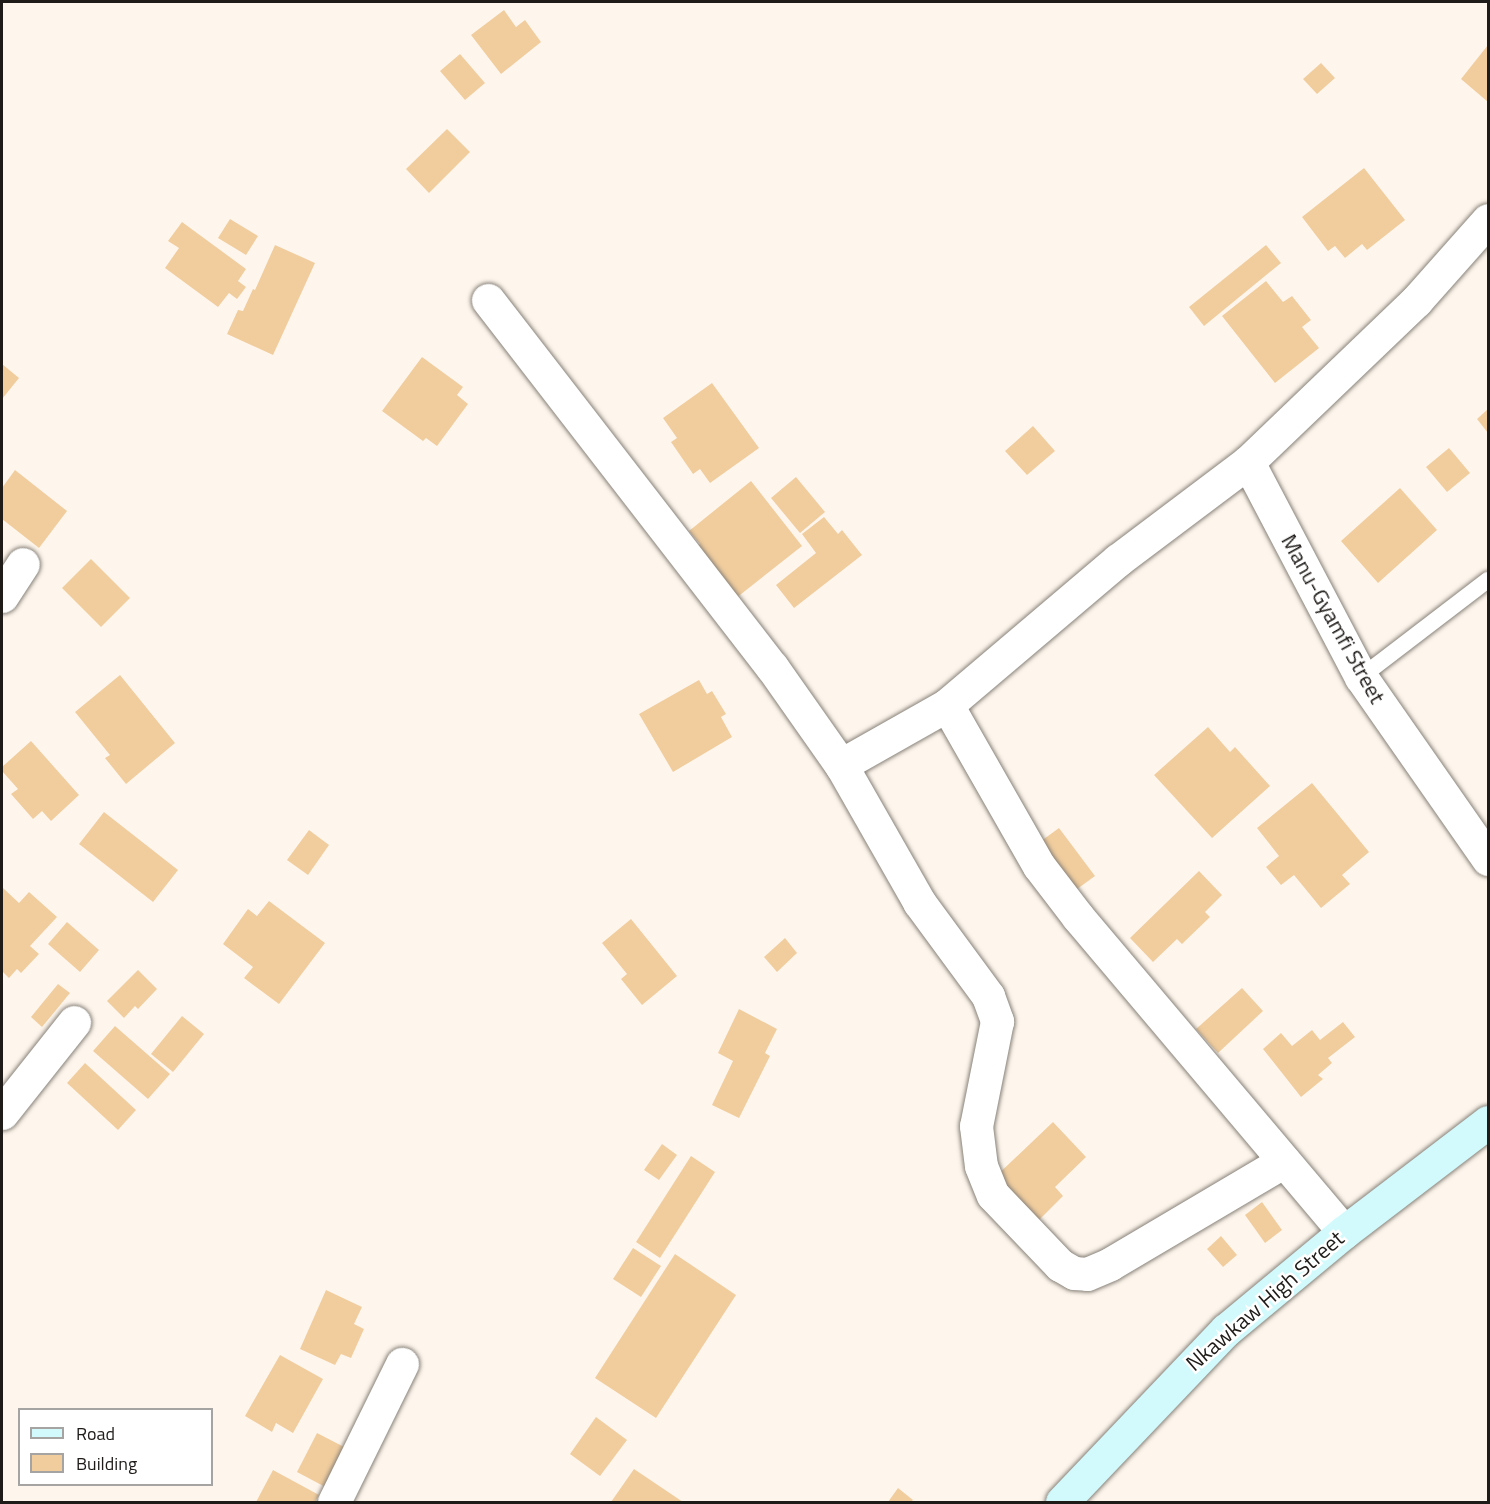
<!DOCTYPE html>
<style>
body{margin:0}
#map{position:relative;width:1490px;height:1504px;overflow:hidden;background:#fef6ed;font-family:"Titillium Web",sans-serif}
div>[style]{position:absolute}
.building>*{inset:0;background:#f1cd9e}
.roads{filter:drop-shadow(0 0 2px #878179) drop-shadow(0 0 2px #878179)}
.service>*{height:16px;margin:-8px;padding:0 8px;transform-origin:8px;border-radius:8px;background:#fff}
.minor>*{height:33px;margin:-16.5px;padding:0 16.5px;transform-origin:16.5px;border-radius:16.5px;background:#fff}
.secondary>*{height:33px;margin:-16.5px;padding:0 16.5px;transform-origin:16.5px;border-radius:16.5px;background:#d2fafc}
span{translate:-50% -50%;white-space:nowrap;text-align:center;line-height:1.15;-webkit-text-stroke:5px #fff;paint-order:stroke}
.street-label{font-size:22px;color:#1e1b18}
.frame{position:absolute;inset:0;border:3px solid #1e1b18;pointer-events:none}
.legend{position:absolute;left:18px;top:1408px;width:195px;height:78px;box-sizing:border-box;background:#fff;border:2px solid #a5a4a3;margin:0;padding:8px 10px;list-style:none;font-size:18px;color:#1e1b18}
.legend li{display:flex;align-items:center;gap:12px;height:30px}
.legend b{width:30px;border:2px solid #a5a4a3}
</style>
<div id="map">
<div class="building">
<i style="clip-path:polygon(504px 10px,516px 27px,525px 20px,541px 42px,501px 74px,471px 35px)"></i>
<i style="clip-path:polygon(1488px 45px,1488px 102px,1461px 79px)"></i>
<i style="clip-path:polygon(460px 54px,485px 83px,465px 100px,440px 71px)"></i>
<i style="clip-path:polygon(1321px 63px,1335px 78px,1317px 94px,1303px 79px)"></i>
<i style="clip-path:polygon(447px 129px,470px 152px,429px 193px,406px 169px)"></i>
<i style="clip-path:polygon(1364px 168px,1405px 220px,1367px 250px,1362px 244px,1345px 258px,1335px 246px,1328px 251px,1302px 217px)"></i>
<i style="clip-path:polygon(230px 219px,258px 236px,246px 255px,218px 238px)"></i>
<i style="clip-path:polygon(182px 222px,246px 269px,238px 281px,246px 287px,237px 299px,229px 293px,218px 307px,165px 268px,179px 248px,168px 241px)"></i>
<i style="clip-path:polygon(275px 245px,315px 263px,273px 355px,227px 334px,238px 310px,243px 311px,253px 289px,255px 290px)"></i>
<i style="clip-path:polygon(1266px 245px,1281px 263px,1204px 326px,1189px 307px)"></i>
<i style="clip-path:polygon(1266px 281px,1283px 302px,1292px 296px,1311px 320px,1302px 327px,1319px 348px,1275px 383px,1222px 316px)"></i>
<i style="clip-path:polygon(422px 357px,463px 387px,457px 395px,468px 404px,437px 446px,426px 438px,423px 441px,382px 411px)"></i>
<i style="clip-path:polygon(2px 364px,19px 378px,2px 399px)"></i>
<i style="clip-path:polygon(712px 383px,759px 448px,710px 483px,700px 469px,693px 474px,671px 442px,677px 438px,663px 418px)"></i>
<i style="clip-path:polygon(1488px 409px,1488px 433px,1477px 419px)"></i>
<i style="clip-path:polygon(1033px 426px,1055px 451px,1027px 475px,1005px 451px)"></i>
<i style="clip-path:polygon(1449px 448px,1470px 473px,1447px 492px,1426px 467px)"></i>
<i style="clip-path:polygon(15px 470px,67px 511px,39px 548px,2px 519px,2px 488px)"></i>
<i style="clip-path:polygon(796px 477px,825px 512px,800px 533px,771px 498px)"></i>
<i style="clip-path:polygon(751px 481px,802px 546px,731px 602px,690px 551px,700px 544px,689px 531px)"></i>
<i style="clip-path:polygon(1400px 488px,1437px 530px,1378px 583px,1341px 541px)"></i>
<i style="clip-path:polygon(824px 517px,838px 534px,842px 530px,862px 555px,794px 608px,776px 585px,816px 553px,802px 534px)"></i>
<i style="clip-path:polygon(91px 559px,130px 598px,101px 627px,62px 588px)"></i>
<i style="clip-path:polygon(120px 675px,175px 743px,126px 784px,105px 758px,110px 755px,75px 712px)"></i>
<i style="clip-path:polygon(699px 680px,707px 694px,712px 691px,726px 714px,721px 717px,732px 737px,673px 772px,639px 714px)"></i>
<i style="clip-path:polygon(1208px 727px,1230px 752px,1235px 747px,1270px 786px,1212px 838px,1154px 775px)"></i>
<i style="clip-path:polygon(31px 741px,79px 795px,51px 821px,42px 811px,33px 819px,11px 794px,18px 789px,2px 771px,2px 767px)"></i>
<i style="clip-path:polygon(1312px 783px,1369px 852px,1342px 875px,1350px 884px,1321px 908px,1294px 875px,1281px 885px,1266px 867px,1279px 856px,1257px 828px)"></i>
<i style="clip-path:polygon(104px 812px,178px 870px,153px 902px,79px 844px)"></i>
<i style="clip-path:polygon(1059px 828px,1095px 876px,1073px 892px,1037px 844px)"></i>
<i style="clip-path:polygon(309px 830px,329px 845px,308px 875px,287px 860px)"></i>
<i style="clip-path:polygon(1199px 871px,1222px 895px,1205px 912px,1210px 917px,1182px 944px,1177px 939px,1153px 962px,1130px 938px)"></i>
<i style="clip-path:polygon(2px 887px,19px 903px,29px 892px,57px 917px,30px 946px,39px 954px,21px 973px,17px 969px,9px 978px,2px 971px)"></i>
<i style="clip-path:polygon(269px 901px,325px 943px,279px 1004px,244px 978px,253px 967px,223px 944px,248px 909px,257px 916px)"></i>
<i style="clip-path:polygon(631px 919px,677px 976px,642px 1005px,621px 979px,627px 974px,602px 943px)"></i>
<i style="clip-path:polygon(67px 922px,99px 950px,80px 972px,48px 944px)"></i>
<i style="clip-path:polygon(785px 938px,797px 953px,777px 972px,764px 957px)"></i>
<i style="clip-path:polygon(138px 970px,157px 989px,138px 1009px,135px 1006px,124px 1018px,107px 1001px)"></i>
<i style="clip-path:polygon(58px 984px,70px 993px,42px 1027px,31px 1017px)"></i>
<i style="clip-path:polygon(1242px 988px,1263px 1011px,1218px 1053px,1196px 1029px)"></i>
<i style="clip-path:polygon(739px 1009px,777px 1029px,765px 1053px,770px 1056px,739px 1118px,712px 1105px,733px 1061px,718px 1053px)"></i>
<i style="clip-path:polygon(182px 1016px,204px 1034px,173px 1072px,151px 1054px)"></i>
<i style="clip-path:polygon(1343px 1022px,1355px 1037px,1328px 1058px,1332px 1063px,1318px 1075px,1323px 1079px,1301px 1097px,1263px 1049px,1281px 1033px,1292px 1046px,1312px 1030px,1320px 1040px)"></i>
<i style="clip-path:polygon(115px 1026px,170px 1074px,148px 1099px,93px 1051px)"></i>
<i style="clip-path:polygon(85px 1063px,136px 1110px,118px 1130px,67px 1083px)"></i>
<i style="clip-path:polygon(1053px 1122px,1086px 1157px,1055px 1187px,1063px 1196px,1035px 1224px,992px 1180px)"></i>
<i style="clip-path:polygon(662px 1144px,677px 1155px,659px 1180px,644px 1170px)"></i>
<i style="clip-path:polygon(691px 1156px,715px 1172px,660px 1258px,636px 1242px)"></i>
<i style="clip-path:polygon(1262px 1202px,1282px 1230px,1265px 1243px,1245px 1215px)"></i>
<i style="clip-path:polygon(1221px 1236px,1237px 1255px,1223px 1267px,1207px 1249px)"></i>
<i style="clip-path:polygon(633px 1248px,661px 1266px,641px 1297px,613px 1279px)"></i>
<i style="clip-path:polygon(675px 1254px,736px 1295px,656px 1418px,595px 1378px)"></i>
<i style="clip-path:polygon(326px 1290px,362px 1307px,354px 1324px,364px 1329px,351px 1358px,341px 1354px,335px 1365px,300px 1349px)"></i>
<i style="clip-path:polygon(280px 1355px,323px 1379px,293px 1433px,276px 1423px,272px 1432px,245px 1416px)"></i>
<i style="clip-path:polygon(596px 1417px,627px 1440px,600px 1476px,570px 1454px)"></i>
<i style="clip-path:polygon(317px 1433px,348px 1449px,329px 1489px,297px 1472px)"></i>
<i style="clip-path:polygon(634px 1469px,683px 1502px,611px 1502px)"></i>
<i style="clip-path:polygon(273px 1470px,319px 1495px,315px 1502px,256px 1502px)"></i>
<i style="clip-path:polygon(898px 1488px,913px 1500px,911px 1502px,888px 1502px)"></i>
</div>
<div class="roads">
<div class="service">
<i style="left:1361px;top:677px;width:160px;rotate:-37.4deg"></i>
</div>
<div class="minor">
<i style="left:488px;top:300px;width:464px;rotate:52.3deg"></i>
<i style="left:772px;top:667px;width:120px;rotate:54.9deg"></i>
<i style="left:841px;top:765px;width:158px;rotate:60.3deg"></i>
<i style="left:919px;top:902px;width:117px;rotate:53.7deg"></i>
<i style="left:988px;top:996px;width:27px;rotate:70deg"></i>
<i style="left:997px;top:1021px;width:107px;rotate:101.3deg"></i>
<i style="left:976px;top:1126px;width:40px;rotate:82.9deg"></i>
<i style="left:981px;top:1166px;width:31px;rotate:68deg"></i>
<i style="left:993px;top:1195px;width:97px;rotate:46.3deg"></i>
<i style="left:1060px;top:1265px;width:16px;rotate:30deg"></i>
<i style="left:1074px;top:1273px;width:13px;rotate:4deg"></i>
<i style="left:1087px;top:1274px;width:25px;rotate:-23deg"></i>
<i style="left:1110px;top:1264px;width:202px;rotate:-30.6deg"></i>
<i style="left:1248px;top:462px;width:243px;rotate:62.3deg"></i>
<i style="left:1361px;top:677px;width:222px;rotate:55.1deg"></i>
<i style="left:2px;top:596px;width:38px;rotate:-57deg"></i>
<i style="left:947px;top:705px;width:185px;rotate:60.3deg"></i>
<i style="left:1039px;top:866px;width:64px;rotate:52.6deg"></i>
<i style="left:1078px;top:917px;width:412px;rotate:49.8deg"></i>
<i style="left:841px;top:765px;width:122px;rotate:-29.5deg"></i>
<i style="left:947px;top:705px;width:224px;rotate:-40.3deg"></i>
<i style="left:1118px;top:560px;width:163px;rotate:-37deg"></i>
<i style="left:1248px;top:462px;width:233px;rotate:-43.8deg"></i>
<i style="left:1416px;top:301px;width:108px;rotate:-48.4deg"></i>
<i style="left:2px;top:1113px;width:116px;rotate:-51.6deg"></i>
<i style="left:334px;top:1502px;width:154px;rotate:-63.8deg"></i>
</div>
<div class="secondary">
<i style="left:1062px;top:1502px;width:238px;rotate:-46.4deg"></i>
<i style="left:1226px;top:1330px;width:153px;rotate:-39.7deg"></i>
<i style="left:1344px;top:1232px;width:181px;rotate:-37.4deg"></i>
</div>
</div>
<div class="street-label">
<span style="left:1333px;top:619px;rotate:61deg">Manu-Gyamfi Street</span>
<span style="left:1265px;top:1301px;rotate:-41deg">Nkawkaw High Street</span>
</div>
<div class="frame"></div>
<ul class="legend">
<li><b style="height:8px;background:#d2fafc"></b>Road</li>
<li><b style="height:16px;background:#f1cd9e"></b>Building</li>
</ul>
</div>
